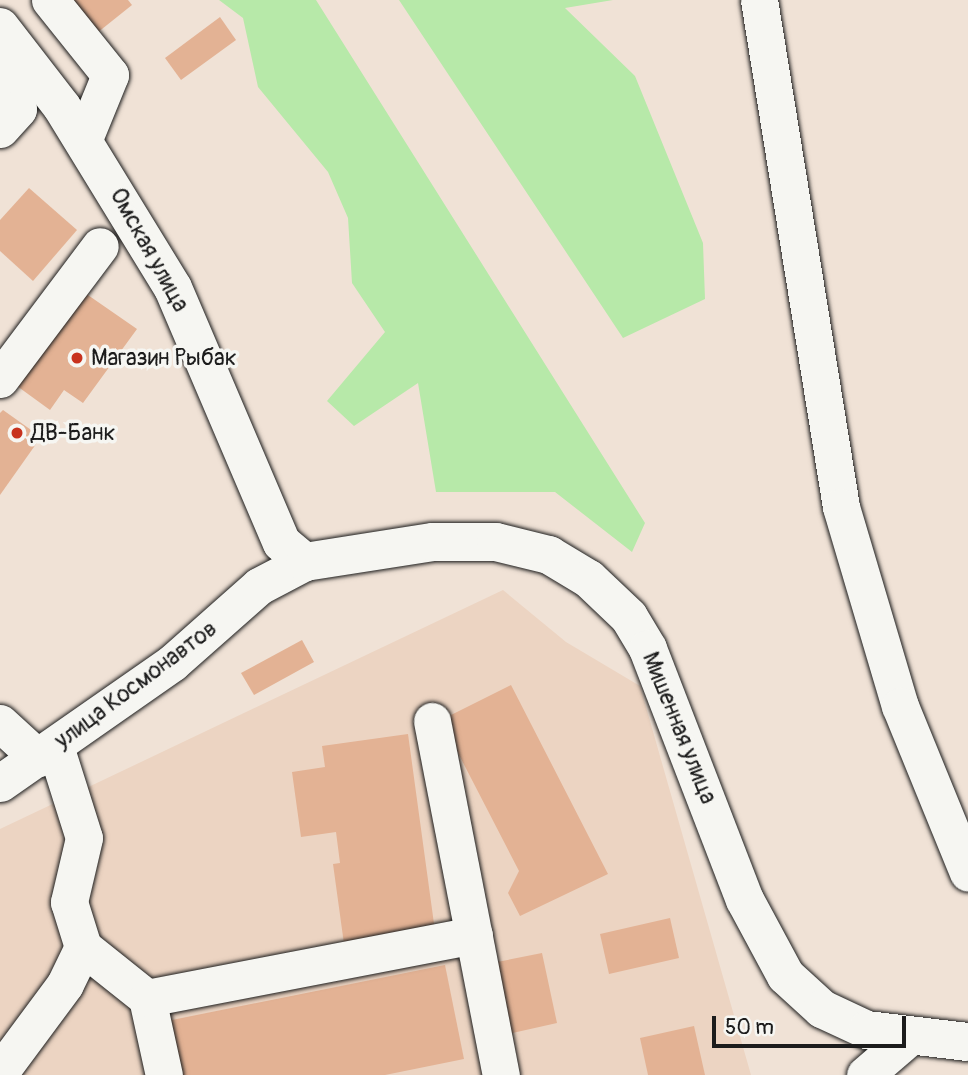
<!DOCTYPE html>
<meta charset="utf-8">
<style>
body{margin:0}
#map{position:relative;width:968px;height:1075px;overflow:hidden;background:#f0e2d6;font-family:Pangolin,sans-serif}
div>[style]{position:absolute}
.built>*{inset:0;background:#ecd4c2}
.green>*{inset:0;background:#b7e9a9}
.building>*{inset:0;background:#e3b294}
.roads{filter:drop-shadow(0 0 2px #1c1c1c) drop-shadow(0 0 2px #1c1c1c)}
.minor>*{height:37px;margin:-18.5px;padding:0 18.5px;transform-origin:18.5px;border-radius:18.5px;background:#f6f6f2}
.major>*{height:38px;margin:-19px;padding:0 19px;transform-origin:19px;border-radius:19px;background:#f6f6f2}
.dots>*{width:19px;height:19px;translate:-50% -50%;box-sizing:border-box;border:4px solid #f6f6f2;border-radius:50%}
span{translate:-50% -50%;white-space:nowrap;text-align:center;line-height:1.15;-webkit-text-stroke:7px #f6f6f2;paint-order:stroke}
.street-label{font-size:23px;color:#1c1c1c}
.poi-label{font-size:23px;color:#1c1c1c}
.left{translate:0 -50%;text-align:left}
.scale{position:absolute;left:712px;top:1016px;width:194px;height:32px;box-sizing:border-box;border:4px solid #1c1c1c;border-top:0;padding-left:9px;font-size:21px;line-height:24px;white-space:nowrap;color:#1c1c1c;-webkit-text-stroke:5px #f6f6f2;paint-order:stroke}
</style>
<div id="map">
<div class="built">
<i style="clip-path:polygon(503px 590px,566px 642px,640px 686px,751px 1075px,0 1075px,0 829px)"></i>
</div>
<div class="green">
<i style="clip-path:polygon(219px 0,316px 0,645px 523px,632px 552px,555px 492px,436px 492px,418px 383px,354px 426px,327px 401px,385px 332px,352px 283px,348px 218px,328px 172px,258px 87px,243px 18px)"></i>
<i style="clip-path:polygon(399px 0,613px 0,565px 8px,635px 76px,703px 243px,705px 299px,623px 338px)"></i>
</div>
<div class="building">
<i style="clip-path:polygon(63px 0,128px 0,132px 5px,92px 37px)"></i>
<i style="clip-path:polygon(220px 17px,236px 40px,181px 80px,165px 58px)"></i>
<i style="clip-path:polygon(29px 188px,77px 230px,33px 281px,0 251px,0 220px)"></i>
<i style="clip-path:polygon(85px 293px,137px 329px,83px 403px,64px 390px,50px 410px,17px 386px)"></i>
<i style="clip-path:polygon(3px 410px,41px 437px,0 495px,0 413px)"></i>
<i style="clip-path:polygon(302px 640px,314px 662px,254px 695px,241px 673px)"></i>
<i style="clip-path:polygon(511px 685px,608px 874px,520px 916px,508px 893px,519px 871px,441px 720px)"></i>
<i style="clip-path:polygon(408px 734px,435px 931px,344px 944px,333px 864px,340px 863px,336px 832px,301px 837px,292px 772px,325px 767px,322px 746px)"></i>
<i style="clip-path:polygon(670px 918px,679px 958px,609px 974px,600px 934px)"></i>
<i style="clip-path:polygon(542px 953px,557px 1023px,508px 1034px,492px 963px)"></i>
<i style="clip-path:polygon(445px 965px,464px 1059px,385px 1075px,177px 1075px,167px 1021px)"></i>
<i style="clip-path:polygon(694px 1026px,705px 1075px,648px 1075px,640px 1038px)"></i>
</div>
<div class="roads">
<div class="minor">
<i style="left:50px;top:0;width:96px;rotate:51.3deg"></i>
<i style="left:110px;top:75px;width:71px;rotate:112.2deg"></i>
<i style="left:759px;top:0;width:514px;rotate:80.81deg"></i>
<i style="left:841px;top:507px;width:208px;rotate:73.5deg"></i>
<i style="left:900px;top:706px;width:180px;rotate:67.8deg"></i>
<i style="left:0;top:72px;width:41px;rotate:64.1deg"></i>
<i style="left:18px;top:109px;width:27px;rotate:132deg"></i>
<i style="left:0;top:379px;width:166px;rotate:-53.1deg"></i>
<i style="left:432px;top:721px;width:361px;rotate:79deg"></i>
<i style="left:0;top:723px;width:52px;rotate:42.6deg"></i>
<i style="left:55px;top:746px;width:96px;rotate:72.5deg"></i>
<i style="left:84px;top:838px;width:66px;rotate:103.2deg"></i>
<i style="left:69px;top:902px;width:47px;rotate:72.7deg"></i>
<i style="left:83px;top:947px;width:82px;rotate:38.6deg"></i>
<i style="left:147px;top:998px;width:79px;rotate:77.6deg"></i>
<i style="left:0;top:783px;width:210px;rotate:-34.9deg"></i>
<i style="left:172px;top:663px;width:116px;rotate:-41.5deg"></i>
<i style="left:259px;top:586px;width:52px;rotate:-27.6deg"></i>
<i style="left:147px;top:998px;width:333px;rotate:-10.9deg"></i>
<i style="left:0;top:1072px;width:109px;rotate:-53.5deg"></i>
<i style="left:65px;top:984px;width:41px;rotate:-64.1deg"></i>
<i style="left:865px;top:1075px;width:57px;rotate:-40.7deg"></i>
</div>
<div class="major">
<i style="left:0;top:27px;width:101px;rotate:52.2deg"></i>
<i style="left:62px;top:107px;width:212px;rotate:58.5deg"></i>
<i style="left:173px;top:288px;width:277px;rotate:66.9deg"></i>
<i style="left:282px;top:543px;width:30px;rotate:40deg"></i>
<i style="left:305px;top:562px;width:130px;rotate:-8.9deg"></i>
<i style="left:433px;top:542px;width:63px"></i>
<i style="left:496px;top:542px;width:55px;rotate:13.8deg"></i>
<i style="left:549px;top:555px;width:47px;rotate:31deg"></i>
<i style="left:589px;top:579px;width:55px;rotate:43.5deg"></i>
<i style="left:629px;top:617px;width:37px;rotate:59deg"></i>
<i style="left:648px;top:649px;width:269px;rotate:68.9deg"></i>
<i style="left:745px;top:900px;width:86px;rotate:61.7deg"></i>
<i style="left:786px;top:976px;width:49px;rotate:42.5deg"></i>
<i style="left:822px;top:1009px;width:50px;rotate:25deg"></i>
<i style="left:867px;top:1030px;width:102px;rotate:6.8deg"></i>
</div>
</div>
<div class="dots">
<i style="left:77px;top:358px;background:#c8321e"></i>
<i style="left:17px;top:433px;background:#c8321e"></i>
</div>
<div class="street-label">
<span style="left:149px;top:250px;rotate:61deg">Омская улица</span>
<span style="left:136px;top:685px;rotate:-37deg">улица Космонавтов</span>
<span style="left:679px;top:728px;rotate:68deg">Мишенная улица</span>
</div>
<div class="poi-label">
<span class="left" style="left:91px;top:358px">Магазин Рыбак</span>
<span class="left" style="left:31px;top:433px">ДВ-Банк</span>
</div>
<div class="scale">50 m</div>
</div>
